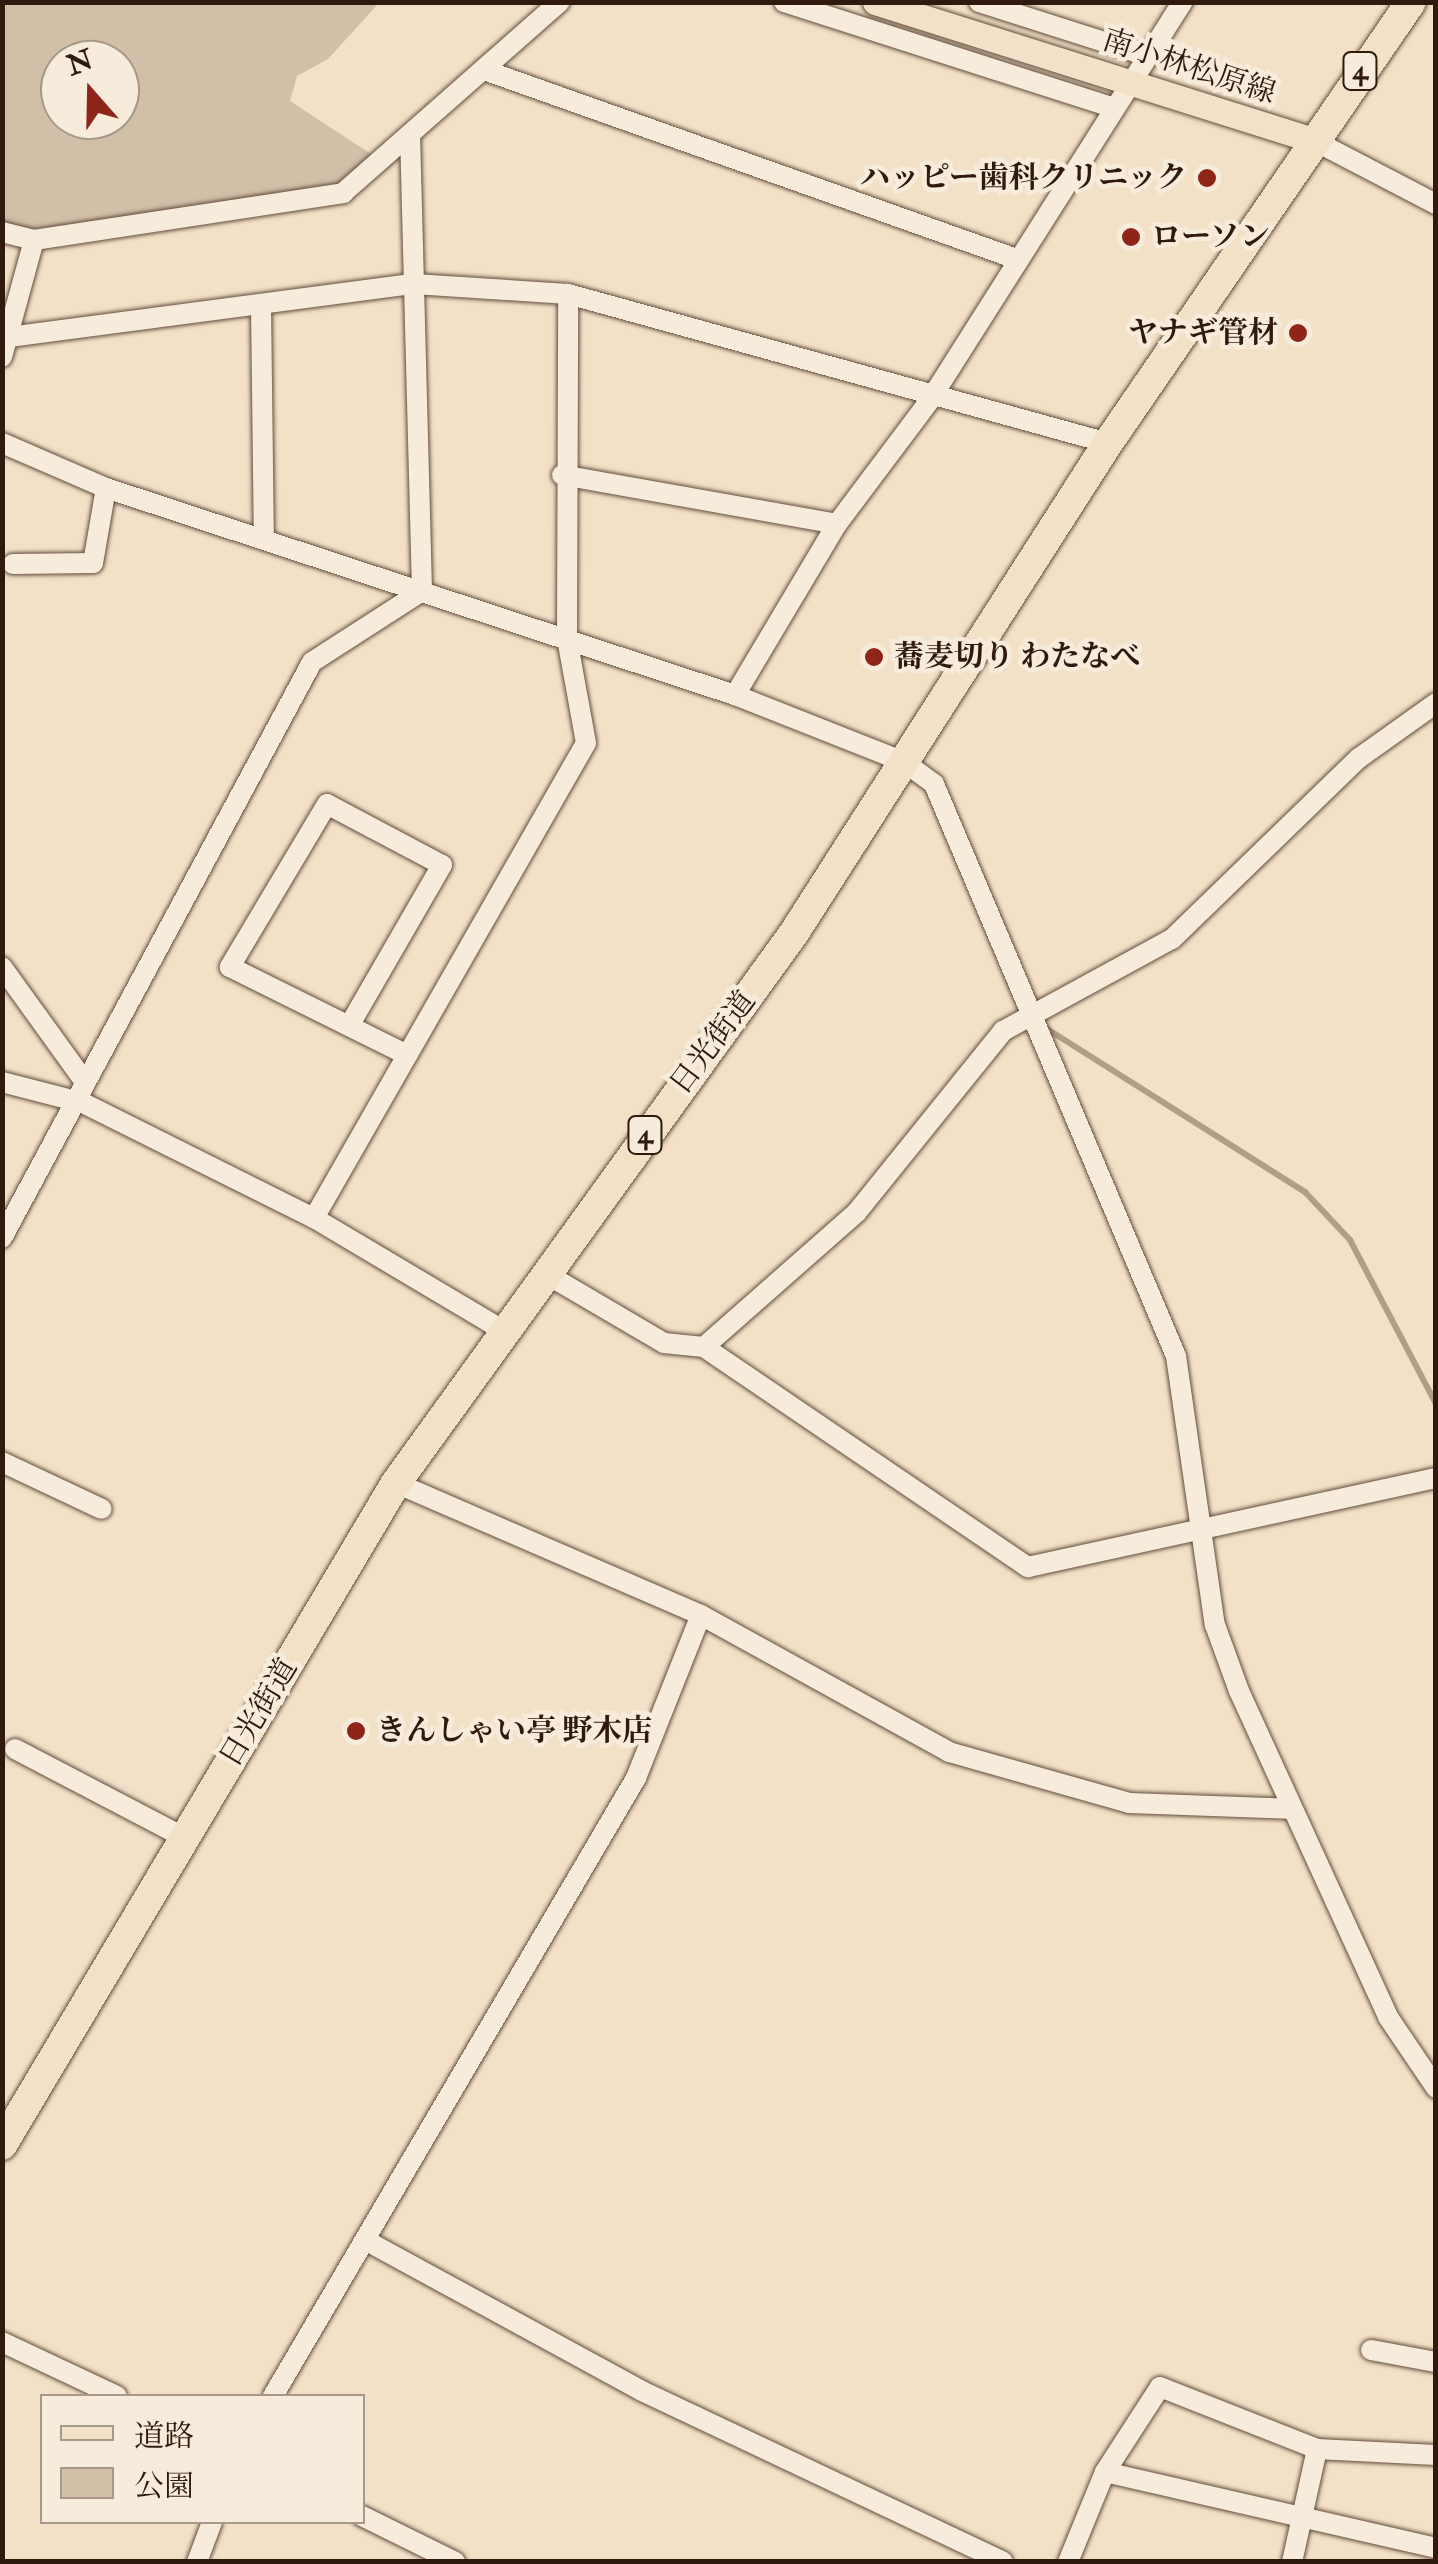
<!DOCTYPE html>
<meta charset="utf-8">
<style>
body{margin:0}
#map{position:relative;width:1438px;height:2564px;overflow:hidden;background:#f3e1c7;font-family:"IM FELL Double Pica","Noto Serif JP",serif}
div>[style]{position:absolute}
.green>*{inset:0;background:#d2bfa8}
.stream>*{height:6px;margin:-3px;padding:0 3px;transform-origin:3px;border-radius:3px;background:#b19d88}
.roads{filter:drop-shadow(0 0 2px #614c3c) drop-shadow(0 0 2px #614c3c)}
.minor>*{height:20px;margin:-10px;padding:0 10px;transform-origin:10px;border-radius:10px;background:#f7ecdb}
.major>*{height:25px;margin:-12.5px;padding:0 12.5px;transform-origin:12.5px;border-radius:12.5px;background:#f3e1c7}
.highway>*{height:30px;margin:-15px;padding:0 15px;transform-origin:15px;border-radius:15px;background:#f3e1c7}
.dots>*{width:28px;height:28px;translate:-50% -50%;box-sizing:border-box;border:5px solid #f7ecdb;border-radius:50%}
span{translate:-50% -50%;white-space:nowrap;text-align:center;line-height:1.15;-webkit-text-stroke:9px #f7ecdb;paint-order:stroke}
.shield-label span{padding:2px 8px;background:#f7ecdb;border:2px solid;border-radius:8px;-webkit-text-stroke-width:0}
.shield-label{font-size:28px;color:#301a0e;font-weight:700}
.street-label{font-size:30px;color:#301a0e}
.poi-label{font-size:30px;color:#301a0e;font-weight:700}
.right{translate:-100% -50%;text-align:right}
.left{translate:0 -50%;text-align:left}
.frame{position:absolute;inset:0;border:5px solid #301a0e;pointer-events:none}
.legend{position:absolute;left:40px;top:2394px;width:325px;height:130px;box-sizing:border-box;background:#f7ecdb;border:2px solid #a79889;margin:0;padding:12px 18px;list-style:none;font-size:30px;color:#301a0e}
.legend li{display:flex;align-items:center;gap:20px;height:50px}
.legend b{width:50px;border:2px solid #a79889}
.north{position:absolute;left:40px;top:40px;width:100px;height:100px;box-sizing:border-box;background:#f7ecdb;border:2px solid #a79889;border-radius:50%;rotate:340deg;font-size:28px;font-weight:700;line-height:40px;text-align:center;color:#301a0e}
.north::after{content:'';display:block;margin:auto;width:35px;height:45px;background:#8f2418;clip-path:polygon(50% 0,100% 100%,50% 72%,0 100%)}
</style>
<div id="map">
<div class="green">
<i style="clip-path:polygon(evenodd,2px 3px,379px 3px,328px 59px,297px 76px,290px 101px,374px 156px,343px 193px,34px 240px,3px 232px,2px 3px,60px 60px,120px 60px,120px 120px,60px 120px,60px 60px)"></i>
</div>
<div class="stream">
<i style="left:1044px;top:1027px;width:309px;rotate:32.3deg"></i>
<i style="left:1305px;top:1192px;width:66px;rotate:46.8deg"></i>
<i style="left:1350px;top:1240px;width:185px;rotate:62.3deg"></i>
</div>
<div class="roads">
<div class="minor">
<i style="left:784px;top:2px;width:343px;rotate:17.8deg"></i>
<i style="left:979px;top:2px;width:171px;rotate:17.7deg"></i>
<i style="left:487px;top:71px;width:559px;rotate:19.54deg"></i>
<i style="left:1313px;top:140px;width:139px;rotate:27.5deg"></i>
<i style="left:2px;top:232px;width:33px;rotate:14deg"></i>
<i style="left:34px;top:240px;width:313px;rotate:-8.6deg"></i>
<i style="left:343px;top:193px;width:289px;rotate:-41.4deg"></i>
<i style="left:261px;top:304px;width:234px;rotate:89.3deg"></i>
<i style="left:9px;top:337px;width:408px;rotate:-7.5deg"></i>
<i style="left:414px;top:284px;width:154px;rotate:3.7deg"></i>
<i style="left:568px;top:294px;width:560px;rotate:15.43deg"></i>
<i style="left:2px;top:357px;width:121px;rotate:-74.7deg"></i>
<i style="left:2px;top:443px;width:113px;rotate:23.4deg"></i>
<i style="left:106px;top:488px;width:662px;rotate:18.22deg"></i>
<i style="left:735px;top:695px;width:182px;rotate:21.6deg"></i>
<i style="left:904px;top:762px;width:37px;rotate:36deg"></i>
<i style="left:934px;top:784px;width:621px;rotate:67.07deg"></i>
<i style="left:1176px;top:1356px;width:272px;rotate:81.8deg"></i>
<i style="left:1215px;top:1625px;width:70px;rotate:70deg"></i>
<i style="left:1239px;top:1691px;width:358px;rotate:65.4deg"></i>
<i style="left:1388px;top:2017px;width:86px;rotate:55.9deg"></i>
<i style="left:562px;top:475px;width:279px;rotate:10.1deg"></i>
<i style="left:13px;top:564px;width:80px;rotate:-0.7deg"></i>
<i style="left:93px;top:563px;width:76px;rotate:-80.2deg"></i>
<i style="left:735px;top:695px;width:199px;rotate:-59.2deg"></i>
<i style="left:837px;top:524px;width:155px;rotate:-53.1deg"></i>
<i style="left:930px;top:400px;width:472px;rotate:-57.6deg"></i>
<i style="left:2px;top:967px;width:142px;rotate:54.2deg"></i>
<i style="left:349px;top:1026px;width:186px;rotate:-60deg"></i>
<i style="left:442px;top:865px;width:130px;rotate:-152.1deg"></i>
<i style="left:327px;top:804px;width:190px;rotate:120.8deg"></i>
<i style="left:230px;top:967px;width:198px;rotate:26.4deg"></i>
<i style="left:2px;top:1082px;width:84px;rotate:14.5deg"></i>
<i style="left:83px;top:1103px;width:258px;rotate:26.5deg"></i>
<i style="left:314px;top:1218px;width:217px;rotate:30.7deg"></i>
<i style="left:314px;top:1218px;width:547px;rotate:-60.2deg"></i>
<i style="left:586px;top:743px;width:107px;rotate:-100.3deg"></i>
<i style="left:567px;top:638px;width:344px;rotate:-89.8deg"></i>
<i style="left:2px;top:1238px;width:654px;rotate:-61.71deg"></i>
<i style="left:312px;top:662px;width:131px;rotate:-32.8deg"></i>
<i style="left:422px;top:591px;width:454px;rotate:-91.5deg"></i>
<i style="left:543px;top:1272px;width:140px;rotate:30.4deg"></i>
<i style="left:664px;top:1343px;width:40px;rotate:5.7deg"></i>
<i style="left:704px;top:1347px;width:392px;rotate:34.2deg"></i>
<i style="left:1028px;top:1567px;width:418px;rotate:-12.3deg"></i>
<i style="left:704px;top:1347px;width:204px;rotate:-41.4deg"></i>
<i style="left:857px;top:1212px;width:233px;rotate:-51.1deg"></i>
<i style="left:1003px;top:1031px;width:192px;rotate:-28.6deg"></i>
<i style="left:1172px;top:939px;width:260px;rotate:-44.1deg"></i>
<i style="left:1359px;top:758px;width:95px;rotate:-35.5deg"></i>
<i style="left:2px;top:1462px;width:110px;rotate:25.2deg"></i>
<i style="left:396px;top:1483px;width:332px;rotate:23.4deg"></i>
<i style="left:701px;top:1615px;width:283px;rotate:28.9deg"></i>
<i style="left:949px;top:1752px;width:187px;rotate:15.8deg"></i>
<i style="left:1129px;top:1803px;width:160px;rotate:2.1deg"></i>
<i style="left:15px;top:1749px;width:192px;rotate:27.6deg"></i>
<i style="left:365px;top:2240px;width:315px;rotate:28.6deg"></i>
<i style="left:642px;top:2391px;width:399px;rotate:25.3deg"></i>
<i style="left:2px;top:2342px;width:127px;rotate:25.2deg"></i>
<i style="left:1371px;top:2350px;width:66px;rotate:10.5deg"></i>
<i style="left:273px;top:2396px;width:717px;rotate:-59.57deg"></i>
<i style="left:636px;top:1778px;width:175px;rotate:-68.3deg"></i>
<i style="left:1105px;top:2472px;width:340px;rotate:12.9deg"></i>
<i style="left:362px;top:2516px;width:104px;rotate:26.3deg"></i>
<i style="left:197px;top:2562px;width:43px;rotate:-69.4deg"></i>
<i style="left:1068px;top:2562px;width:97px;rotate:-67.7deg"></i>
<i style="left:1105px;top:2472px;width:101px;rotate:-57.1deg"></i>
<i style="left:1160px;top:2387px;width:169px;rotate:21.5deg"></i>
<i style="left:1317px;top:2449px;width:119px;rotate:2.9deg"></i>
<i style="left:1292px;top:2562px;width:116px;rotate:-77.5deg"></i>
</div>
<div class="major">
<i style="left:875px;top:2px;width:459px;rotate:17.5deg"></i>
</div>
<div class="highway">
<i style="left:2px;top:2145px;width:770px;rotate:-59.24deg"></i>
<i style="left:396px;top:1483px;width:679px;rotate:-54.11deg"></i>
<i style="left:794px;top:933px;width:582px;rotate:-57.35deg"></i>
<i style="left:1108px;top:443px;width:535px;rotate:-55.51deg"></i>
</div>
</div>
<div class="dots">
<i style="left:1207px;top:178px;background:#8f2418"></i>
<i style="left:1131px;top:237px;background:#8f2418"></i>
<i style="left:1298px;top:333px;background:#8f2418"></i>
<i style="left:874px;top:657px;background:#8f2418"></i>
<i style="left:356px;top:1731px;background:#8f2418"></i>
</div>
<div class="shield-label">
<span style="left:1360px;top:71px">4</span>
<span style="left:645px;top:1135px">4</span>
</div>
<div class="street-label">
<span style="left:1189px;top:67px;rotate:18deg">南小林松原線</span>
<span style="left:713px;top:1043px;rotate:-53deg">日光街道</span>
<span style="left:259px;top:1713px;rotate:-59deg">日光街道</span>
</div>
<div class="poi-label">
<span class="right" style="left:1187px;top:178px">ハッピー歯科クリニック</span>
<span class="left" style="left:1151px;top:237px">ローソン</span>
<span class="right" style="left:1278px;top:333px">ヤナギ管材</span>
<span class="left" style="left:894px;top:657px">蕎麦切り わたなべ</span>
<span class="left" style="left:376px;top:1731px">きんしゃい亭 野木店</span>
</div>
<div class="frame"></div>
<ul class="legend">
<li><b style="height:12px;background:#f3e1c7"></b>道路</li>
<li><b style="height:28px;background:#d2bfa8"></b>公園</li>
</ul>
<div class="north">N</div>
</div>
